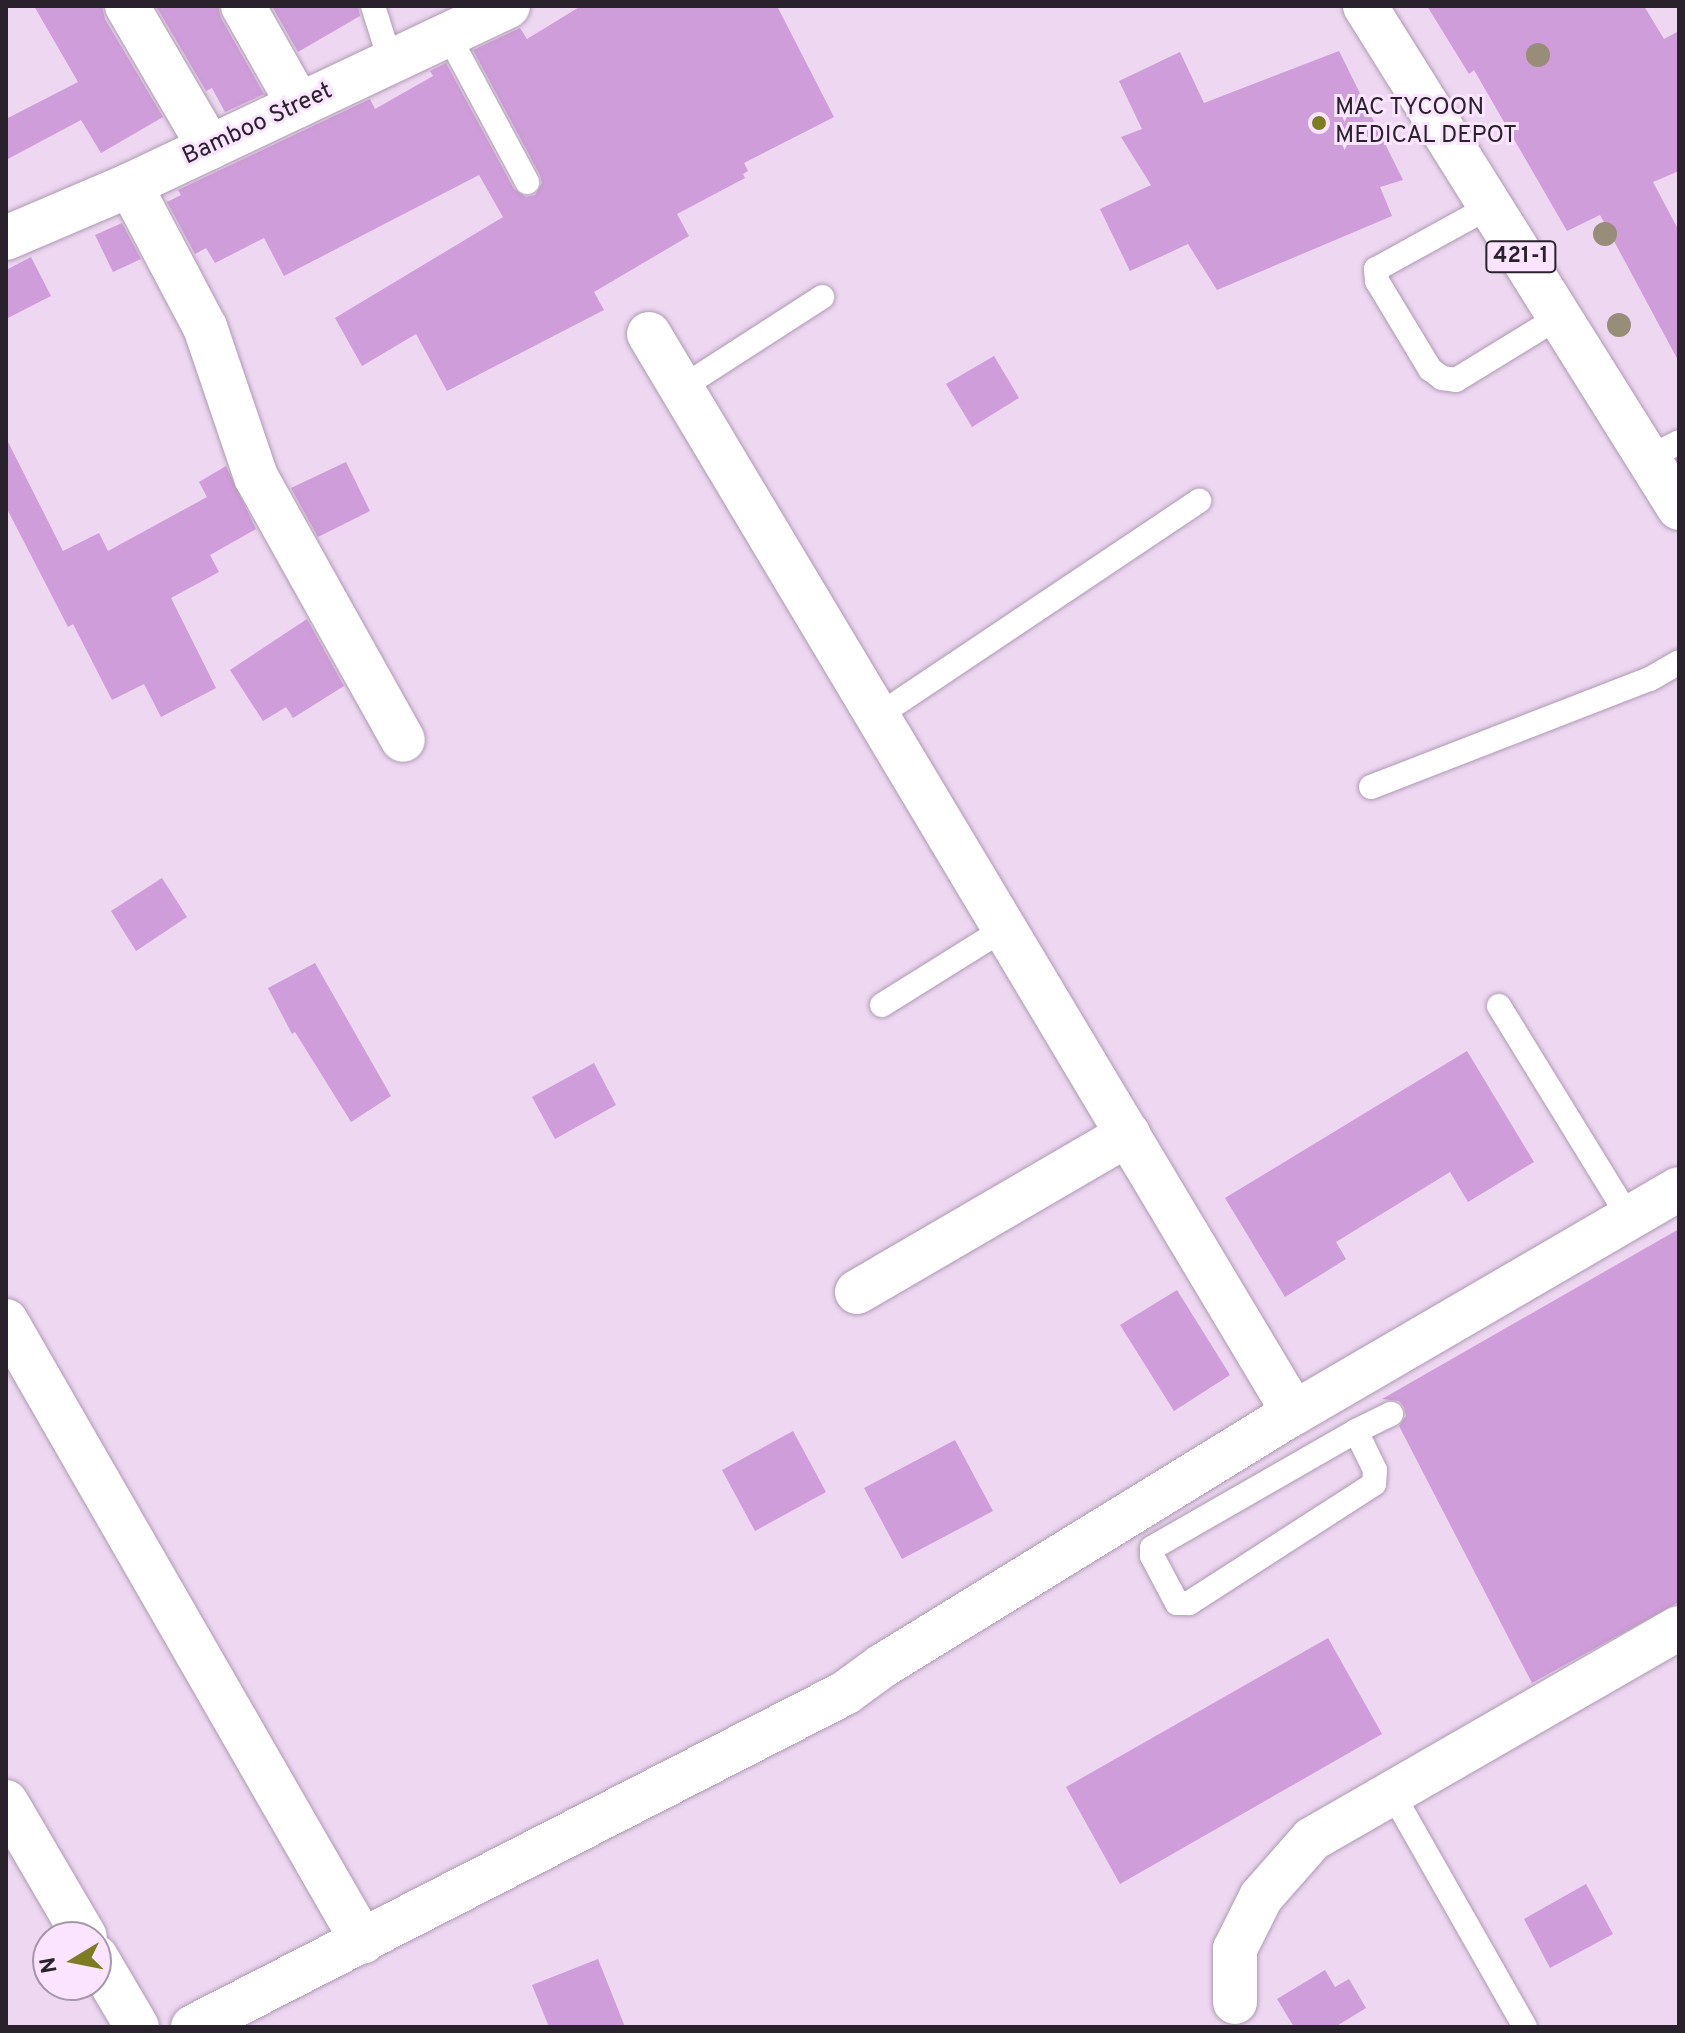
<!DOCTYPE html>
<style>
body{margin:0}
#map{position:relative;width:1685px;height:2033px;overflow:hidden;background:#edd7f1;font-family:Overpass,sans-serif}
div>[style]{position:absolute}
.building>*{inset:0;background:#cf9dd9}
.roads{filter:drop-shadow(0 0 2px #af9ab3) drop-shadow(0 0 2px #af9ab3)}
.service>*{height:24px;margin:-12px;padding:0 12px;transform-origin:12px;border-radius:12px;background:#fff}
.minor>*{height:44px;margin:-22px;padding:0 22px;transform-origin:22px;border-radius:22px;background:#fff}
.primary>*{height:44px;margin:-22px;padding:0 22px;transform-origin:22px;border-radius:22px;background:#fff}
.trees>*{width:24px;height:24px;margin:-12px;border-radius:50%;background:#988d79}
.dots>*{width:22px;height:22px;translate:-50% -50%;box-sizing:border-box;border:4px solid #fae4ff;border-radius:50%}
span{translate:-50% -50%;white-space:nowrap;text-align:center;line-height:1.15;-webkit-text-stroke:6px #fae4ff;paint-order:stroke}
.shield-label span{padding:2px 6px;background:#fae4ff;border:2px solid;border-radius:6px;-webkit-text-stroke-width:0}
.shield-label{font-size:22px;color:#29212b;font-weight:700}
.poi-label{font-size:24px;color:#29212b}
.left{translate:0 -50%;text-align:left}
.street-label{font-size:24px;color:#29212b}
.frame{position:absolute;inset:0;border:8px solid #29212b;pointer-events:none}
.north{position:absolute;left:32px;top:1921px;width:80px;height:80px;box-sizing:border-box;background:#fae4ff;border:2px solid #a696aa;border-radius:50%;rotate:260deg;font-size:22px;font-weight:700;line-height:32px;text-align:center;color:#29212b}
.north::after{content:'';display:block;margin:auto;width:28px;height:36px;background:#7e7c23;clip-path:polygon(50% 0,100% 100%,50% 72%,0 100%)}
</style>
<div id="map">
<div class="building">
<i style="clip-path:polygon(34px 6px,102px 6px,105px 19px,163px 117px,101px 153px,81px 120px,6px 160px,6px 119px,78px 82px)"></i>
<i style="clip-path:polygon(156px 6px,218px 6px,221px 18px,264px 94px,225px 112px,212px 88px,206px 91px)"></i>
<i style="clip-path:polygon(272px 6px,358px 6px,360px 16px,298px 52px)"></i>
<i style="clip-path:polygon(581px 6px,777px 6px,834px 117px,744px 163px,748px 171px,743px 174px,745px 178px,677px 214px,689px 236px,594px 292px,604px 310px,447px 391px,416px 334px,362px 366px,335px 318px,503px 217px,479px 175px,284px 276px,264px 238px,215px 263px,206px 248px,195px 254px,167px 202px,181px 195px,178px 190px,370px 99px,375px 109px,433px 76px,430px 71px,446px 63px,514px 189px,526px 197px,535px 195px,542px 183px,540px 175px,473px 50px,520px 28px,527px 39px)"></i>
<i style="clip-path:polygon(1427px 6px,1644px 6px,1664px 39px,1679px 31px,1679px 171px,1653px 182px,1679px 231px,1679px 362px,1600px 215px,1567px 231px,1474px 70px,1469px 74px)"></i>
<i style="clip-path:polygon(1339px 51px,1403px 180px,1380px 187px,1392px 216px,1217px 290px,1188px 244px,1130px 271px,1100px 209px,1151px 185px,1121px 137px,1142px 129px,1119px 81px,1180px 52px,1204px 103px)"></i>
<i style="clip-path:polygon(122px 223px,141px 259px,113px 272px,95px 235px)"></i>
<i style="clip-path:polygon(31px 257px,51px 296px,6px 319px,6px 270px)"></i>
<i style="clip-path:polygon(994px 356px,1019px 398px,972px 427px,946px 384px)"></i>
<i style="clip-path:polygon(6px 438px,63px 551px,99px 533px,108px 551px,207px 497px,199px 482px,226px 466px,256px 529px,210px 555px,219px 572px,171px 598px,216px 688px,161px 717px,144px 684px,112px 700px,73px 624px,68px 627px,6px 507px)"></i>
<i style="clip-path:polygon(346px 462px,370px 511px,318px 537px,291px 488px)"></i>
<i style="clip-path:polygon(307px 619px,344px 686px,293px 718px,286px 707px,263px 721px,230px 670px)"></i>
<i style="clip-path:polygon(162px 878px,187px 917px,136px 951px,111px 911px)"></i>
<i style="clip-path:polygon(315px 963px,391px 1096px,351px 1122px,295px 1032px,292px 1034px,268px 988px)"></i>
<i style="clip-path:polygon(1467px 1051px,1534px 1162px,1468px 1202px,1450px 1172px,1336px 1242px,1346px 1259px,1285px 1297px,1225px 1198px)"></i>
<i style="clip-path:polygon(594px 1063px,616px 1105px,555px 1139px,532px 1097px)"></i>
<i style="clip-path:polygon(1679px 1229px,1679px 1602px,1532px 1683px,1399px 1426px,1406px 1416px,1404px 1407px,1399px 1401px,1382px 1399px)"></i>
<i style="clip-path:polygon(1177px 1290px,1230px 1375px,1174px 1411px,1120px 1325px)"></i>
<i style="clip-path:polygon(793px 1431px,826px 1492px,755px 1531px,722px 1470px)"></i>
<i style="clip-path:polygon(955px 1440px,993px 1511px,902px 1559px,864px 1488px)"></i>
<i style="clip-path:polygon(1328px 1638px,1382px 1734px,1120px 1884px,1066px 1787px)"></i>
<i style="clip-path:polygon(1586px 1884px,1613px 1934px,1550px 1968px,1524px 1919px)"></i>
<i style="clip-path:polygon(598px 1959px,625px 2027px,549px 2027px,532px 1985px)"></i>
<i style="clip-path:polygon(1325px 1970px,1335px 1987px,1349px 1979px,1366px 2008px,1335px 2027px,1294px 2027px,1277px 1999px)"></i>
</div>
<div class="roads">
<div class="service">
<i style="left:373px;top:6px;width:60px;rotate:72.5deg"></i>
<i style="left:448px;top:35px;width:167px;rotate:61.7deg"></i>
<i style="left:1489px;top:207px;width:129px;rotate:151.2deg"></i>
<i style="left:1376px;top:269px;width:12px;rotate:85deg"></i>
<i style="left:1377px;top:281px;width:103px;rotate:58.9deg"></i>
<i style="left:1430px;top:369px;width:15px;rotate:37deg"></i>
<i style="left:1442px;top:378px;width:14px;rotate:8deg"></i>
<i style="left:1456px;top:380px;width:121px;rotate:-31.5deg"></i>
<i style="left:681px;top:388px;width:168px;rotate:-32.8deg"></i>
<i style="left:1646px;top:459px;width:37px;rotate:-27deg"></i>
<i style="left:876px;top:717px;width:389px;rotate:-33.8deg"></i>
<i style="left:1371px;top:787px;width:299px;rotate:-21.2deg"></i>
<i style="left:1650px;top:679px;width:34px;rotate:-30deg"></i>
<i style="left:882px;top:1005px;width:145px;rotate:-32deg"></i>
<i style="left:1499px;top:1006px;width:246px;rotate:58.4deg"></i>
<i style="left:1356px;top:1431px;width:43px;rotate:64deg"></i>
<i style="left:1375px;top:1470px;width:14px;rotate:94deg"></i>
<i style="left:1374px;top:1484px;width:220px;rotate:147.2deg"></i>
<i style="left:1189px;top:1603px;width:12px;rotate:180deg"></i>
<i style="left:1177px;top:1603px;width:53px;rotate:-118deg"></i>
<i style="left:1152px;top:1556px;width:8px;rotate:-90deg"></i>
<i style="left:1152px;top:1548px;width:235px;rotate:-29.8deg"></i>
<i style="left:1356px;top:1431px;width:39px;rotate:-26deg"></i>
<i style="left:1391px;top:1791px;width:271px;rotate:60.4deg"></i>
</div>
<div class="minor">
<i style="left:127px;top:6px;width:164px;rotate:59.7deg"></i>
<i style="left:243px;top:6px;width:114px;rotate:60.5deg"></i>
<i style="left:130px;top:185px;width:161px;rotate:62.2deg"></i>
<i style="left:205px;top:327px;width:158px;rotate:71.2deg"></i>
<i style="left:256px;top:477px;width:301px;rotate:60.8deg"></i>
<i style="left:6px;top:238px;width:135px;rotate:-23.1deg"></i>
<i style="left:130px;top:185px;width:418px;rotate:-25.3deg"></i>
<i style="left:649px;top:334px;width:1257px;rotate:59.13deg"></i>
<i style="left:857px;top:1292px;width:314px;rotate:-30.2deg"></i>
<i style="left:6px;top:1321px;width:716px;rotate:60.11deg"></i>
<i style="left:6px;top:1802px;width:156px;rotate:59.7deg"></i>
<i style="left:96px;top:1957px;width:81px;rotate:59.6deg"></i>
<i style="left:1235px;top:2002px;width:53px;rotate:-90deg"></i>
<i style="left:1235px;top:1949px;width:58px;rotate:-63.4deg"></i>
<i style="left:1261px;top:1897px;width:77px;rotate:-48.7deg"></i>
<i style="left:1312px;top:1839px;width:423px;rotate:-29.9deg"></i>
<i style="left:193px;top:2027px;width:733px;rotate:-27.12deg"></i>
<i style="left:845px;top:1693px;width:46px;rotate:-36.1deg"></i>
<i style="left:882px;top:1666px;width:483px;rotate:-31.6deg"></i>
<i style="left:1294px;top:1413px;width:445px;rotate:-30.2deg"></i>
</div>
<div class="primary">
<i style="left:1365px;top:6px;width:592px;rotate:57.97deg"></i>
</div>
</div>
<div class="trees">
<i style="left:1538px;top:55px"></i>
<i style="left:1605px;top:234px"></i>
<i style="left:1619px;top:325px"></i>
</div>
<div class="dots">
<i style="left:1319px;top:123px;background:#7e7c23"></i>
</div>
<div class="shield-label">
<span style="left:1521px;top:257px">421-1</span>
</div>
<div class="poi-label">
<span class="left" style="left:1335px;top:123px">MAC TYCOON<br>MEDICAL DEPOT</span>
</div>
<div class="street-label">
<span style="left:258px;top:125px;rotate:-25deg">Bamboo Street</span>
</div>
<div class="frame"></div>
<div class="north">N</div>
</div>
